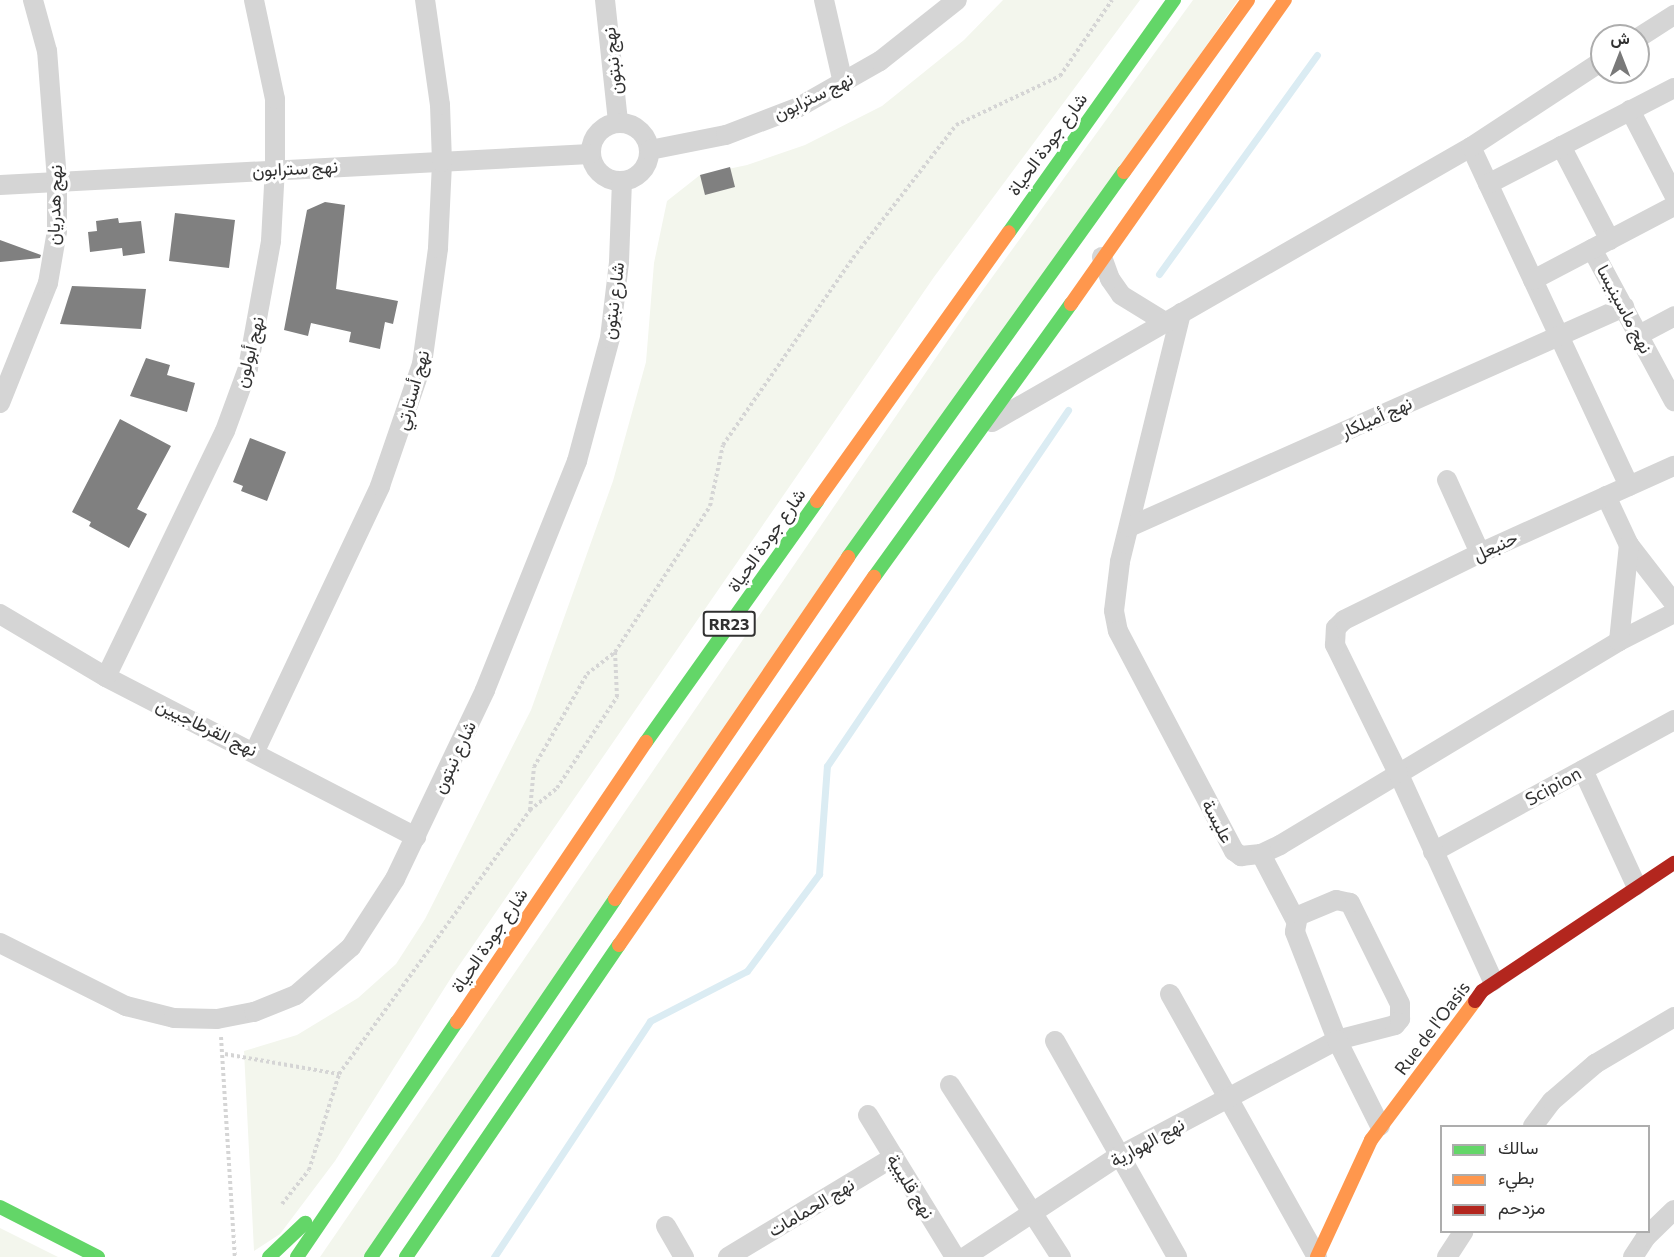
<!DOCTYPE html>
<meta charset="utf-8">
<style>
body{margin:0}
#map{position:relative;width:1674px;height:1257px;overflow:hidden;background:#fff;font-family:Commissioner,Vazirmatn,sans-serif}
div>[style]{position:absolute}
.green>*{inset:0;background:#f3f6ed}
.stream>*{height:7px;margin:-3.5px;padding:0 3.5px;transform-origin:3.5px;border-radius:3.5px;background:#dbecf3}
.building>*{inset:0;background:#808080}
.path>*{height:4px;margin-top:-2px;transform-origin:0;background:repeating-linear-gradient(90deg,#d5d5d5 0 3px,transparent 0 6px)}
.street>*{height:20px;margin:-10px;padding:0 10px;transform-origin:10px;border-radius:10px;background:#d5d5d5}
.street>.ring{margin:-10px;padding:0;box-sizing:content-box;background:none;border:20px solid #d5d5d5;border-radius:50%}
.fast>*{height:14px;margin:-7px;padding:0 7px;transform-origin:7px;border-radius:7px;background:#63d668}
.slow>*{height:14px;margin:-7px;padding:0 7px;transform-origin:7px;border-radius:7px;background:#ff974d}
.jam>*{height:14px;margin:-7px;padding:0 7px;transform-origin:7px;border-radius:7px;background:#b3261e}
span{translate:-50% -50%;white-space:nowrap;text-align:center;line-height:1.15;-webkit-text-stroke:6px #fff;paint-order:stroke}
.shield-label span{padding:2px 4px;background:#fff;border:2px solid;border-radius:4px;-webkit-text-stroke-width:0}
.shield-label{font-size:16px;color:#313131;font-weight:700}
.street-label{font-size:18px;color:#313131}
.legend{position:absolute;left:1440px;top:1125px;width:210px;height:108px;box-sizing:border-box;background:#fff;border:2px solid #adadad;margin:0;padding:8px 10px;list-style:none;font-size:18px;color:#313131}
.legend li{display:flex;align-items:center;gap:12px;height:30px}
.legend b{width:30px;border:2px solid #adadad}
.north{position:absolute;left:1590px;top:24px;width:60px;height:60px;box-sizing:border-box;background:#fff;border:2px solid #adadad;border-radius:50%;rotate:0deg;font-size:16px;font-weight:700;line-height:24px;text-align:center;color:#313131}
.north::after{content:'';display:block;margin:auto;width:21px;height:27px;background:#797979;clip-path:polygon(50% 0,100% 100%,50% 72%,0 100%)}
</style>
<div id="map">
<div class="green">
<i style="clip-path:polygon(1003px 0,1140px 0,934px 277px,456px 970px,335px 1161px,280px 1234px,254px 1251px,244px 1051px,297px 1035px,358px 998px,396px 964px,425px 919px,531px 710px,613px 481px,646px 362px,654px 263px,667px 201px,700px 175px,747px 165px,805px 145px,882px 106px,964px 40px)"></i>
<i style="clip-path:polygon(1193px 0,1238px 0,365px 1257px,320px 1257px,972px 305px)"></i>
<i style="clip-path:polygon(0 1228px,58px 1257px,0 1257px)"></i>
</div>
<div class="stream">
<i style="left:1159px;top:274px;width:270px;rotate:-54.2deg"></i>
<i style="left:494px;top:1257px;width:283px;rotate:-56.5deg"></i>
<i style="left:650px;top:1021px;width:109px;rotate:-27.3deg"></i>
<i style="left:747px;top:971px;width:121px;rotate:-53.4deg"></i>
<i style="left:819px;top:874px;width:108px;rotate:-85.8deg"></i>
<i style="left:827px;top:766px;width:430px;rotate:-55.9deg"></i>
</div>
<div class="building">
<i style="clip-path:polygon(730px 167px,735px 187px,705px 195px,700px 175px)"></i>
<i style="clip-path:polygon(325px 202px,345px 205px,336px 289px,398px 301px,393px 324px,385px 322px,380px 349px,349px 342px,351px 332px,311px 323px,308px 336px,284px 330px,307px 210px)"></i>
<i style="clip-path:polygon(175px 213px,235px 220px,229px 268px,169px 261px)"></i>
<i style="clip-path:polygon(118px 218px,119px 223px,141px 221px,145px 253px,123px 256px,122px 248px,90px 252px,88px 232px,97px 231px,96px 221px)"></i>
<i style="clip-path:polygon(0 240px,41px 255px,40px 258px,0 262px)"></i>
<i style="clip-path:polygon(72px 286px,146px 289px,141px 329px,60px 324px)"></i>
<i style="clip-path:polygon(146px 358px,170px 365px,167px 375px,195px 383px,187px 412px,130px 396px)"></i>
<i style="clip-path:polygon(120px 419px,171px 446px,137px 509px,147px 514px,129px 548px,89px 526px,91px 522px,72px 512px)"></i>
<i style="clip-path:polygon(250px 438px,286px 452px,267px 501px,241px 491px,243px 486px,233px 482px)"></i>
</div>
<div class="path">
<i style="left:530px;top:810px;width:43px;rotate:-84.7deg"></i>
<i style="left:534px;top:767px;width:107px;rotate:-60.3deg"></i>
<i style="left:587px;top:674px;width:36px;rotate:-38deg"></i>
<i style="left:615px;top:652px;width:174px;rotate:-56.9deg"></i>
<i style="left:710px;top:506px;width:62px;rotate:-78deg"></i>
<i style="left:723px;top:445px;width:228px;rotate:-55.2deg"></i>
<i style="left:853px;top:258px;width:168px;rotate:-52.2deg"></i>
<i style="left:956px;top:125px;width:115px;rotate:-25.2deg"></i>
<i style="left:1060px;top:76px;width:92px;rotate:-55.6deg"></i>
<i style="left:221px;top:1037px;width:220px;rotate:86.4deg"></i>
<i style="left:225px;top:1054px;width:116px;rotate:10deg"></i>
<i style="left:282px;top:1204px;width:43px;rotate:-51.5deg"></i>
<i style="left:309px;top:1170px;width:101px;rotate:-72.6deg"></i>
<i style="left:339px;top:1074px;width:326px;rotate:-54.1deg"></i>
<i style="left:530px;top:810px;width:35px;rotate:-39deg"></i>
<i style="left:557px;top:788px;width:109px;rotate:-56.6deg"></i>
<i style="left:617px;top:697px;width:45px;rotate:-92.5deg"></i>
</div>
<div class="street">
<i style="left:605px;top:0;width:123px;rotate:83.9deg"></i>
<i style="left:824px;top:0;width:85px;rotate:77.1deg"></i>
<i style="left:1638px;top:38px;width:43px;rotate:-32.6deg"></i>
<i style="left:1630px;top:110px;width:96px;rotate:62.6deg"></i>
<i class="ring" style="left:591px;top:123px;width:38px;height:38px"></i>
<i style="left:1561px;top:146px;width:106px;rotate:62.5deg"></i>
<i style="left:1471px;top:147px;width:374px;rotate:65deg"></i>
<i style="left:650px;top:150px;width:77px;rotate:-11.2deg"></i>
<i style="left:726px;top:135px;width:78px;rotate:-21deg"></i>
<i style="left:799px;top:107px;width:93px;rotate:-29.6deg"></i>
<i style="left:880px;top:61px;width:98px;rotate:-38.4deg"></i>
<i style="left:1488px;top:184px;width:209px;rotate:-27.3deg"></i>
<i style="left:0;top:185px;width:591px;rotate:-3.01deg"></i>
<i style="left:1592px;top:249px;width:173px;rotate:61.7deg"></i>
<i style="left:1102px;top:257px;width:23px;rotate:70deg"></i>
<i style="left:1110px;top:279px;width:19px;rotate:55deg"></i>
<i style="left:1121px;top:295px;width:52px;rotate:31.5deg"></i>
<i style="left:1533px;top:280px;width:159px;rotate:-27.7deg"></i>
<i style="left:1181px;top:313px;width:256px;rotate:103.8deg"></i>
<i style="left:1120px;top:562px;width:49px;rotate:97deg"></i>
<i style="left:1114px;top:611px;width:20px;rotate:79deg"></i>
<i style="left:1118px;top:631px;width:249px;rotate:62.2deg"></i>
<i style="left:1234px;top:851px;width:9px;rotate:36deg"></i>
<i style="left:1241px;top:856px;width:20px;rotate:-6deg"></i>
<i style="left:1261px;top:854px;width:21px;rotate:-25deg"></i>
<i style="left:1280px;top:845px;width:396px;rotate:-31deg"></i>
<i style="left:1619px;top:641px;width:62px;rotate:-27deg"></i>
<i style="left:1639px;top:335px;width:40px;rotate:-28deg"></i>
<i style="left:0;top:403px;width:129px;rotate:-68.2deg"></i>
<i style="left:48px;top:283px;width:53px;rotate:-80.2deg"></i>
<i style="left:57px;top:231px;width:51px;rotate:-90deg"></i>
<i style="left:57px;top:180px;width:129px;rotate:-94.4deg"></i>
<i style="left:47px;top:51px;width:53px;rotate:-105.4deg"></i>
<i style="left:992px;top:422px;width:552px;rotate:-29.86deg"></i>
<i style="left:1471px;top:147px;width:157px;rotate:-33.3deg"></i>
<i style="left:1447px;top:480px;width:80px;rotate:65.7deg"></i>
<i style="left:1606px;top:496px;width:54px;rotate:64.9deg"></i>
<i style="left:1629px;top:545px;width:73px;rotate:52.2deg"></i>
<i style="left:1129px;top:527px;width:542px;rotate:-23.96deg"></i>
<i style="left:0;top:614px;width:123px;rotate:30.7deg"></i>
<i style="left:106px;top:677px;width:349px;rotate:27.3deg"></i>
<i style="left:1619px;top:641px;width:97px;rotate:-84.1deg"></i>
<i style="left:106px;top:677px;width:273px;rotate:-64.2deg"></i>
<i style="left:225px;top:431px;width:67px;rotate:-69.9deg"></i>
<i style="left:248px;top:368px;width:129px;rotate:-79.7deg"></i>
<i style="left:271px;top:241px;width:73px;rotate:-86.9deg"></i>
<i style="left:275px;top:168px;width:69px;rotate:-90deg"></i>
<i style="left:275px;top:99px;width:101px;rotate:-102deg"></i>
<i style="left:255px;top:751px;width:293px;rotate:-64.7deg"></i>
<i style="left:380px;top:486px;width:129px;rotate:-71deg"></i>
<i style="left:422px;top:364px;width:117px;rotate:-82.1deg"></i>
<i style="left:438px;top:248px;width:86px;rotate:-87.3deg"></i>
<i style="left:442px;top:162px;width:57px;rotate:-92deg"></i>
<i style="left:440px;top:105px;width:106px;rotate:-98.1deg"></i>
<i style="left:1583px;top:770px;width:127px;rotate:65.3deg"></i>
<i style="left:1433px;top:852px;width:275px;rotate:-28.7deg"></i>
<i style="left:1261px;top:854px;width:76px;rotate:62.4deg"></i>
<i style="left:0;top:943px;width:141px;rotate:26.6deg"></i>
<i style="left:126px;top:1006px;width:49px;rotate:14deg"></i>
<i style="left:174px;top:1018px;width:43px;rotate:1.3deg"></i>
<i style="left:217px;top:1019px;width:38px;rotate:-11deg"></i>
<i style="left:254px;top:1012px;width:45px;rotate:-22deg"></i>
<i style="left:296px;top:995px;width:73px;rotate:-41.1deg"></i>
<i style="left:351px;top:947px;width:81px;rotate:-57.1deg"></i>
<i style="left:395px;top:879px;width:209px;rotate:-64.5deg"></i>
<i style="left:485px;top:690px;width:247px;rotate:-68.1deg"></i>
<i style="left:577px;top:461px;width:127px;rotate:-75deg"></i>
<i style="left:610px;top:338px;width:77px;rotate:-83.2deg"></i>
<i style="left:619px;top:262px;width:81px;rotate:-87.9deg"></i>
<i style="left:1493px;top:981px;width:229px;rotate:-114.5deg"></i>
<i style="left:1398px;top:773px;width:143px;rotate:-116.2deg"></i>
<i style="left:1335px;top:645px;width:17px;rotate:-87deg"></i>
<i style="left:1336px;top:628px;width:11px;rotate:-45deg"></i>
<i style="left:1344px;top:620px;width:152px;rotate:-26.2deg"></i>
<i style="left:1480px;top:553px;width:213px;rotate:-24.2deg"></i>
<i style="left:1170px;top:994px;width:301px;rotate:60.8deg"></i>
<i style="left:1055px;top:1041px;width:248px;rotate:60.5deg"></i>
<i style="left:950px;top:1085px;width:205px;rotate:57.2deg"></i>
<i style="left:868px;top:1115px;width:167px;rotate:58.5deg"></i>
<i style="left:1533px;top:1126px;width:31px;rotate:-53deg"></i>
<i style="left:1552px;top:1101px;width:57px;rotate:-40.7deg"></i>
<i style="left:1595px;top:1064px;width:92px;rotate:-30.7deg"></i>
<i style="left:666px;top:1226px;width:36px;rotate:60deg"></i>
<i style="left:728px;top:1257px;width:194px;rotate:-31.1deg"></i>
<i style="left:965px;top:1257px;width:184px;rotate:-33.3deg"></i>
<i style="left:1119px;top:1156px;width:247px;rotate:-28deg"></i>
<i style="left:1337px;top:1040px;width:60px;rotate:-14.5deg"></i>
<i style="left:1395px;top:1025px;width:8px;rotate:-50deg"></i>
<i style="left:1400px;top:1019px;width:15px;rotate:-90deg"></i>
<i style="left:1400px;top:1004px;width:113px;rotate:-116.3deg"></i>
<i style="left:1350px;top:903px;width:14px;rotate:-168deg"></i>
<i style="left:1336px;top:900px;width:41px;rotate:157.2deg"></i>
<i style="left:1298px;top:916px;width:16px;rotate:101deg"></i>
<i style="left:1295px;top:932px;width:116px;rotate:68.7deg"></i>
<i style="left:1337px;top:1040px;width:96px;rotate:63.4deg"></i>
<i style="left:1447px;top:1257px;width:30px;rotate:-57deg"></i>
<i style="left:1633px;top:1257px;width:24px;rotate:-57deg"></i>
<i style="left:1646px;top:1237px;width:39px;rotate:-44deg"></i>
</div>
<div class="fast">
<i style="left:1009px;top:232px;width:285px;rotate:-54.6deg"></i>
<i style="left:848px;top:557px;width:474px;rotate:-54.4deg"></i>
<i style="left:874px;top:577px;width:337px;rotate:-54.2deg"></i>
<i style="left:646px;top:742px;width:296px;rotate:-54.6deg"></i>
<i style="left:0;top:1207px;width:110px;rotate:27deg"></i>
<i style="left:269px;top:1257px;width:50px;rotate:-43.4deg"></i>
<i style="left:297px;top:1257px;width:284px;rotate:-55.8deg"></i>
<i style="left:371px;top:1257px;width:433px;rotate:-55.7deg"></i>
<i style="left:406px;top:1257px;width:378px;rotate:-55.7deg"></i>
</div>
<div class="slow">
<i style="left:1124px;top:172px;width:212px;rotate:-54.2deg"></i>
<i style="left:1071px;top:304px;width:372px;rotate:-54.9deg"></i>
<i style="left:817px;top:501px;width:330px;rotate:-54.5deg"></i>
<i style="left:615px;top:899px;width:414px;rotate:-55.7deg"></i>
<i style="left:619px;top:945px;width:448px;rotate:-55.3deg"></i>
<i style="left:457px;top:1022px;width:338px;rotate:-56deg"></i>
<i style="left:1317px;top:1257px;width:129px;rotate:-65.2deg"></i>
<i style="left:1371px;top:1140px;width:174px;rotate:-53.2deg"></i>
</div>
<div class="jam">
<i style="left:1475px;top:1001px;width:12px;rotate:-55deg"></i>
<i style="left:1482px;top:991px;width:231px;rotate:-33.7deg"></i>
</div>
<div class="shield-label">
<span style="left:729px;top:624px">RR23</span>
</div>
<div class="street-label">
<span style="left:612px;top:61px;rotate:-96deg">نهج نبتون</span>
<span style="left:813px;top:96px;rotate:-26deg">نهج سترابون</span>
<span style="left:1047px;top:144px;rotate:-54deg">شارع جودة الحياة</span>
<span style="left:295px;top:168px;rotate:-3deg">نهج سترابون</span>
<span style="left:54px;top:205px;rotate:-88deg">نهج هدريان</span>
<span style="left:613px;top:301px;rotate:-83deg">شارع نبتون</span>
<span style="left:1625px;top:309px;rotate:62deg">نهج ماسينيسا</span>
<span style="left:249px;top:352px;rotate:-76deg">نهج أبولون</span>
<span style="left:412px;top:390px;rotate:-74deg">نهج أستارتي</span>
<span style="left:1376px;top:417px;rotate:-24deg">نهج أميلكار</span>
<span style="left:766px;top:540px;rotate:-55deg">شارع جودة الحياة</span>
<span style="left:1495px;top:546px;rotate:-25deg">حنبعل</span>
<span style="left:207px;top:727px;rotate:26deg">نهج القرطاجيين</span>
<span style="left:454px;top:757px;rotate:-65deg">شارع نبتون</span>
<span style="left:1553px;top:786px;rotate:-29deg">Scipion</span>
<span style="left:1218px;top:821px;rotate:62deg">عليسة</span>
<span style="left:489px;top:940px;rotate:-56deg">شارع جودة الحياة</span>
<span style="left:1432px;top:1028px;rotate:-53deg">Rue de l'Oasis</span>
<span style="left:1147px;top:1142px;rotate:-29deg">نهج الهوارية</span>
<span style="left:911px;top:1186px;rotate:58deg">نهج قليبية</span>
<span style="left:811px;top:1207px;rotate:-31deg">نهج الحمامات</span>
</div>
<ul class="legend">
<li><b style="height:8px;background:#63d668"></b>سالك</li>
<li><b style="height:8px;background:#ff974d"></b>بطيء</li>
<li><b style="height:8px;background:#b3261e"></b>مزدحم</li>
</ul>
<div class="north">ش</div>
</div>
